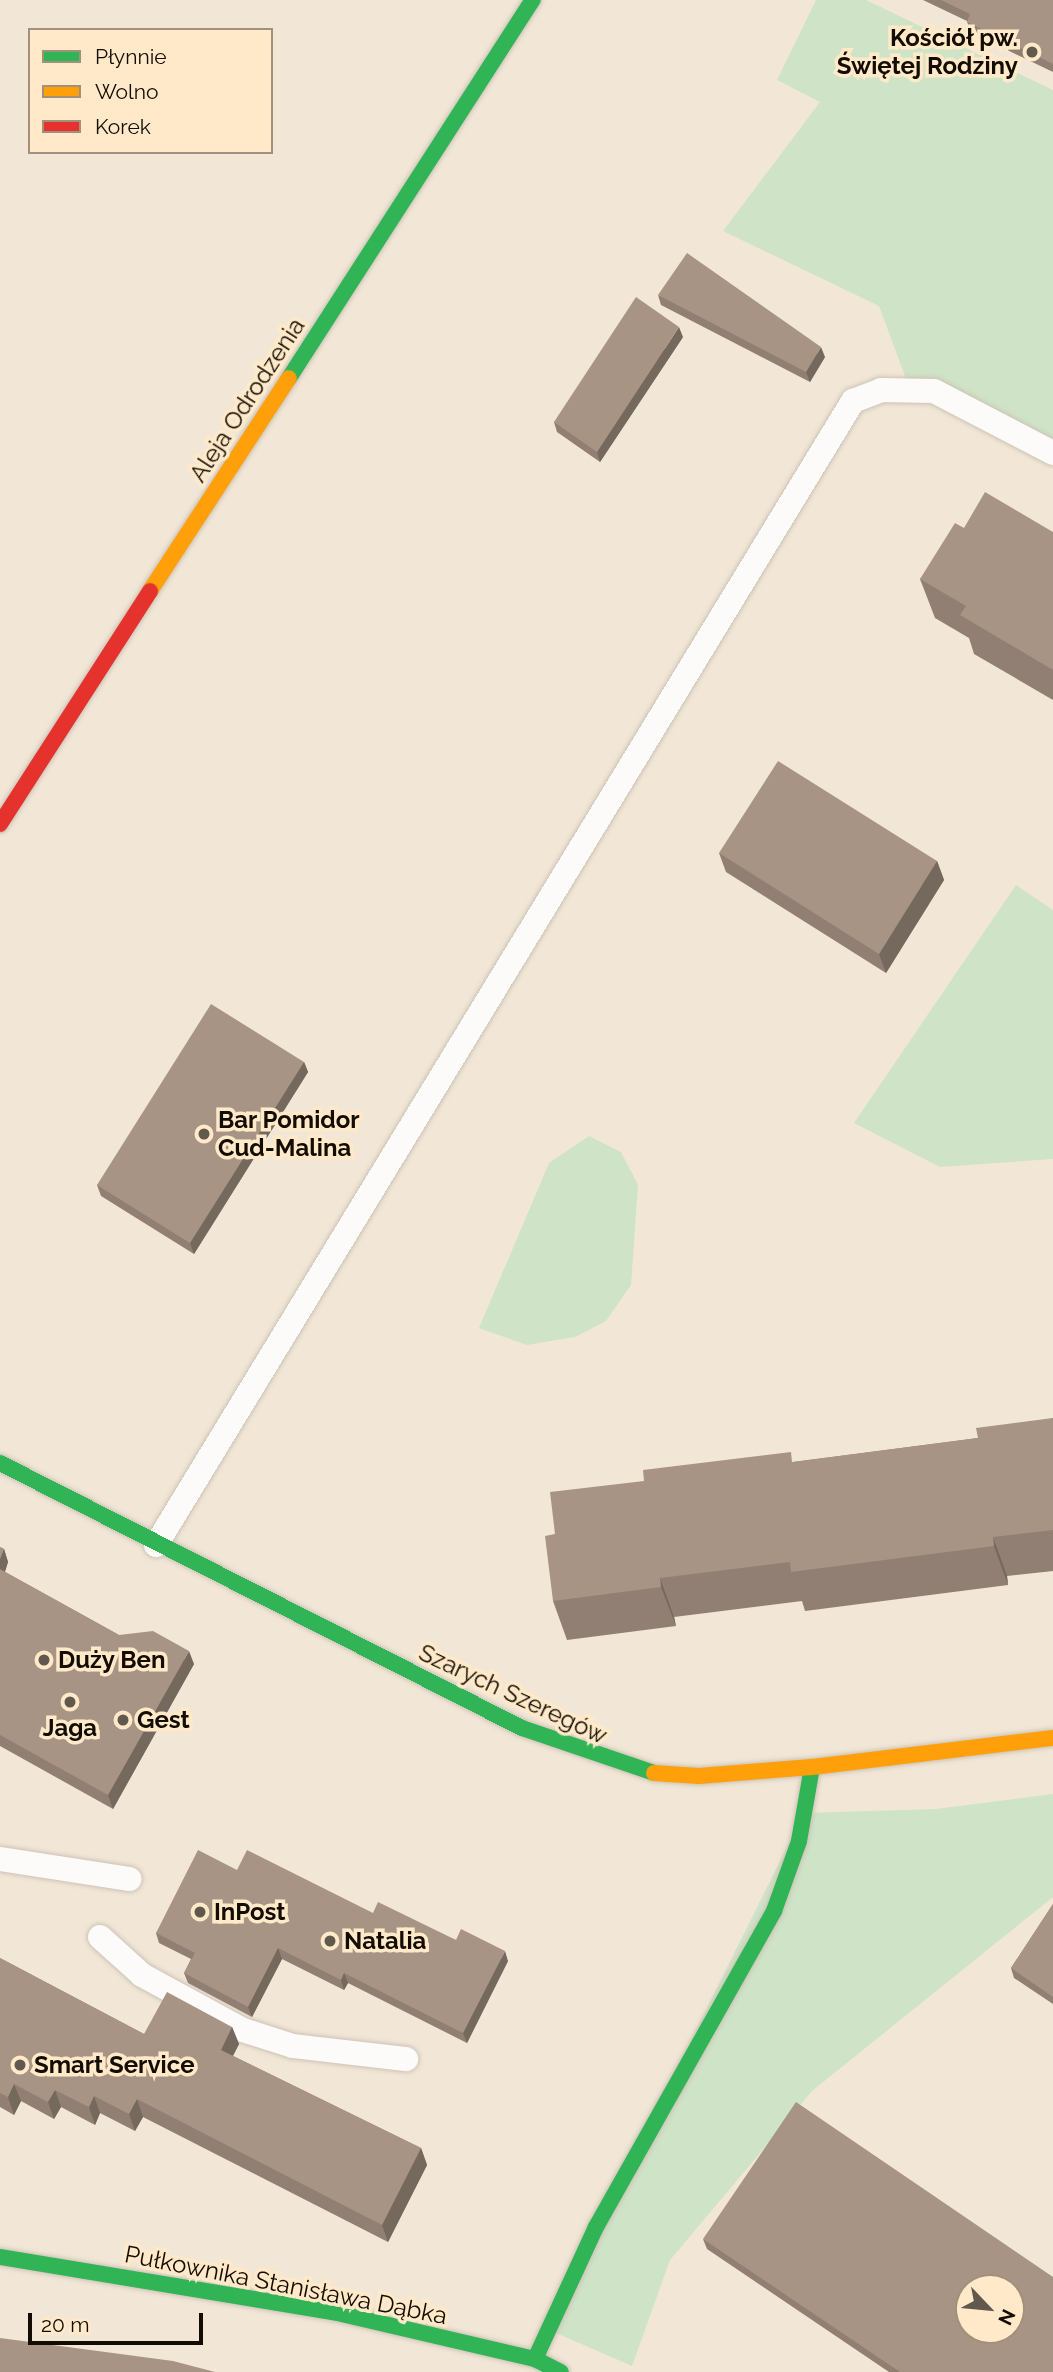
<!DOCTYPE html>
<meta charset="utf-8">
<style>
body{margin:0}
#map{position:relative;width:1053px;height:2372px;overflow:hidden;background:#f2e7d6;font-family:Raleway,sans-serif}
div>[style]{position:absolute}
.green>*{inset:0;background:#cfe3c7}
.roads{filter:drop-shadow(0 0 2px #ccc3b7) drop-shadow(0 0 2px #ccc3b7)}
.lane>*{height:24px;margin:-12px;padding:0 12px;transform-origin:12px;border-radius:12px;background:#fdfbf9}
.fast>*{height:16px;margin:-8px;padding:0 8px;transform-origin:8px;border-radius:8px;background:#30b455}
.slow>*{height:16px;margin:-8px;padding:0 8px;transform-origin:8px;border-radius:8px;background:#ff9f0a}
.jam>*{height:16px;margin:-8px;padding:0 8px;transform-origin:8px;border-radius:8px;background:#e5322d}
.wall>*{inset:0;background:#907f72}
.shaded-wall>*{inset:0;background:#75685c}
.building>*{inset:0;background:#a79484}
.dots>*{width:19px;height:19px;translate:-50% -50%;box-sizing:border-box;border:4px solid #ffe9c9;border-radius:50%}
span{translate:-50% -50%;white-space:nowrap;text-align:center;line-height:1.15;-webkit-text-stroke:7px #ffe9c9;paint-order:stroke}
.poi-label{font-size:24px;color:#130c03;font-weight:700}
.right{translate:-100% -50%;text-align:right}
.left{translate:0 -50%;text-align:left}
.street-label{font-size:24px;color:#130c03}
.legend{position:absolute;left:28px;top:28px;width:245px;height:126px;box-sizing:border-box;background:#ffe9c9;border:2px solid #a1917a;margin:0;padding:9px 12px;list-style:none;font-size:21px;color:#130c03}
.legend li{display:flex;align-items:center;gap:14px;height:35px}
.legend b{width:35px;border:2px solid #a1917a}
.north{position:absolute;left:955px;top:2274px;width:70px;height:70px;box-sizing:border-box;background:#ffe9c9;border:2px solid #a1917a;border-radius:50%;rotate:116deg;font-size:19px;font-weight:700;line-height:28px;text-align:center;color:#130c03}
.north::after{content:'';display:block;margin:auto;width:24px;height:32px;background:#61594d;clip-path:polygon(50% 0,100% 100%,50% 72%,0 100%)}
.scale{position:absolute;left:28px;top:2313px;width:175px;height:32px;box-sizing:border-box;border:4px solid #130c03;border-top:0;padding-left:9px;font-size:21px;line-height:24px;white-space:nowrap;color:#130c03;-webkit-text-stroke:5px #ffe9c9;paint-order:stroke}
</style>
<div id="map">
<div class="green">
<i style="clip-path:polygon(816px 0,866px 0,1053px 90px,1053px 453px,909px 387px,879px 306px,723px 231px,820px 102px,777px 80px)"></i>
<i style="clip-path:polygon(1016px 885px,1053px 910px,1053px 1159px,940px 1167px,854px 1123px)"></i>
<i style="clip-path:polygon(589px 1136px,621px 1152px,638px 1185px,631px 1285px,606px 1321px,575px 1337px,527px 1345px,479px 1328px,549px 1163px)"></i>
<i style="clip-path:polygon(1053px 1794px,1053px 1897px,812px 2091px,670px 2260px,632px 2366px,547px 2329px,804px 1813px,936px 1809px)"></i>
</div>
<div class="roads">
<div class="lane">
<i style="left:156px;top:1545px;width:1340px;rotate:-58.65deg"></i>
<i style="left:853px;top:401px;width:30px;rotate:-21deg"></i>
<i style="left:881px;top:390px;width:53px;rotate:1.1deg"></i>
<i style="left:934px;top:391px;width:134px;rotate:27.5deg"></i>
<i style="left:0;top:1859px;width:131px;rotate:8.8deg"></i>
<i style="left:100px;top:1937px;width:57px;rotate:42.1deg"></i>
<i style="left:142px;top:1975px;width:115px;rotate:28.6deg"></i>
<i style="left:243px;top:2030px;width:52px;rotate:17.7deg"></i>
<i style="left:293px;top:2046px;width:114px;rotate:6.6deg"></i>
</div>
<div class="fast">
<i style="left:289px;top:378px;width:450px;rotate:-57.2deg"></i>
<i style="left:0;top:1463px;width:585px;rotate:26.92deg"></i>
<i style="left:522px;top:1728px;width:139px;rotate:18.8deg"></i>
<i style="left:0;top:2257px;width:338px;rotate:9.4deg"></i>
<i style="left:333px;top:2312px;width:207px;rotate:13.1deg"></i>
<i style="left:535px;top:2359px;width:29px;rotate:27deg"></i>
<i style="left:535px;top:2359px;width:145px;rotate:-65.2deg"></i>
<i style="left:596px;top:2227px;width:363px;rotate:-60.6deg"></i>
<i style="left:774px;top:1911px;width:74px;rotate:-70.3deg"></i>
<i style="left:799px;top:1841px;width:75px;rotate:-80deg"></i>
</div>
<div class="slow">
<i style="left:150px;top:591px;width:254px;rotate:-56.9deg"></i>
<i style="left:654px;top:1773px;width:45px;rotate:3.8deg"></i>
<i style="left:699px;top:1776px;width:113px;rotate:-4.6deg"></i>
<i style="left:812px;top:1767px;width:243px;rotate:-6.9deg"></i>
</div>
<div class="jam">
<i style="left:0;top:824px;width:277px;rotate:-57.2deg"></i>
</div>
</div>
<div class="wall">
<i style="clip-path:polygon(923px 0,1053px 0,1053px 72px,970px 32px,967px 21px)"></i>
<i style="clip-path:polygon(658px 295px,825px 357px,810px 382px,661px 305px)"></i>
<i style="clip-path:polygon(683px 337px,600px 462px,557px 432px,554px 422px)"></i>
<i style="clip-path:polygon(964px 528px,1053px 532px,1053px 700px,974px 654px,969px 638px,935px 618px,920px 579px)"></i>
<i style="clip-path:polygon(719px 853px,937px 861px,944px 880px,886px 973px,726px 872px)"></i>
<i style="clip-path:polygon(304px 1062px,308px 1072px,194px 1254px,101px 1196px,97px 1185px)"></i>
<i style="clip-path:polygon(1053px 1418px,1053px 1571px,1007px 1576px,1008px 1585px,805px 1611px,802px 1601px,674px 1617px,676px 1626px,567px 1640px,553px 1601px,555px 1534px,794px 1462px,978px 1438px)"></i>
<i style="clip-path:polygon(0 1547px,4px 1549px,8px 1562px,5px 1572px,119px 1635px,194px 1664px,113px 1809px,0 1746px)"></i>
<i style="clip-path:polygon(237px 1870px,456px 1940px,508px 1961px,467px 2043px,348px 1983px,344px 1990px,282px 1959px,252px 2017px,188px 1983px,184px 1973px,191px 1959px,159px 1943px,156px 1933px)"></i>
<i style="clip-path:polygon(1053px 1904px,1053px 2004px,1014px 1978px,1011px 1968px)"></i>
<i style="clip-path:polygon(0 1958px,144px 2034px,232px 2027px,239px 2044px,233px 2056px,421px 2148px,427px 2165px,388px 2242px,143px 2117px,135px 2131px,100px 2113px,95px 2125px,61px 2107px,54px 2119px,21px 2101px,14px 2115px,0 2107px)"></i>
<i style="clip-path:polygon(703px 2239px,1053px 2372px,889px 2372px,707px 2249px)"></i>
</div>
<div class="shaded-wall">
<i style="clip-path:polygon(679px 327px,683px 337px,600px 462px,597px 452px)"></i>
<i style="clip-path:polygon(821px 347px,825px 357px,810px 382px,806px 372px)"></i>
<i style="clip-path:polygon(937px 861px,944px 880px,886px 973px,879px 954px)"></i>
<i style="clip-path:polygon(304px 1062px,308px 1072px,194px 1254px,190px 1243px)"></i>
<i style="clip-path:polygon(993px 1537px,1007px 1576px,1008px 1585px,994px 1546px)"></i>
<i style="clip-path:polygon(4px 1549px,8px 1562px,2px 1580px,0 1576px,0 1559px)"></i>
<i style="clip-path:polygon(660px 1578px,674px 1617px,676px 1626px,661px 1587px)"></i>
<i style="clip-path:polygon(189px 1651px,194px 1664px,113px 1809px,108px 1795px)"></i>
<i style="clip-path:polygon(278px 1948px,282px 1959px,252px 2017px,248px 2007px)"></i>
<i style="clip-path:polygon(505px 1951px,508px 1961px,467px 2043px,463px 2033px)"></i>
<i style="clip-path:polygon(344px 1973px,348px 1983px,344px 1990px,341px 1980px)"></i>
<i style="clip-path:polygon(232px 2027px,239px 2044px,227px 2067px,221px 2050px)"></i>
<i style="clip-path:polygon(14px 2084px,21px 2101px,14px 2115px,8px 2097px)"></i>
<i style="clip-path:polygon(55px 2090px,61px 2107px,54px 2119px,48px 2102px)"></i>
<i style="clip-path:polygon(94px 2096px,100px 2113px,95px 2125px,89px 2107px)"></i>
<i style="clip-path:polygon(137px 2099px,143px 2117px,135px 2131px,129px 2114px)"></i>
<i style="clip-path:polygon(421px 2148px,427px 2165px,388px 2242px,382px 2225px)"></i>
</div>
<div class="building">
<i style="clip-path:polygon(941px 0,1053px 0,1053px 64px,967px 22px,970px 14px)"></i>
<i style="clip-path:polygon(687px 253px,821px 347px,806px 372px,658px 295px)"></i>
<i style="clip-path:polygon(636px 297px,679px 327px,597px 452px,554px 422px)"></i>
<i style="clip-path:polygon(985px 492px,1053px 532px,1053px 670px,960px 615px,966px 606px,920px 579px,955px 523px,964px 528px)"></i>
<i style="clip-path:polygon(778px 761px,937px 861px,879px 954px,719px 853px)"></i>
<i style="clip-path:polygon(211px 1004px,304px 1062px,190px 1243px,97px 1185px)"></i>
<i style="clip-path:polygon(1053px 1418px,1053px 1530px,993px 1537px,994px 1546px,791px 1572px,790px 1562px,660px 1578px,661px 1587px,553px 1601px,545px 1536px,555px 1534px,550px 1492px,644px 1481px,643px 1470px,791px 1452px,792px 1462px,978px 1438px,976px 1428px)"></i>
<i style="clip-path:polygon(0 1547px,4px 1549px,0 1559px)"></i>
<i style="clip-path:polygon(0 1569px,119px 1635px,153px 1631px,189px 1651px,108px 1795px,0 1735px)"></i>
<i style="clip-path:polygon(198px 1850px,237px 1870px,247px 1850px,373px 1913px,378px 1902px,456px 1940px,461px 1929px,505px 1951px,463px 2033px,344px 1973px,341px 1980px,278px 1948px,248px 2007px,184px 1973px,195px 1953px,156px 1933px)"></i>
<i style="clip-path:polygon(1053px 1904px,1053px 1997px,1011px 1968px)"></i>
<i style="clip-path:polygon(0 1958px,144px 2034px,167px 1992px,232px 2027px,221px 2050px,421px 2148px,382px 2225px,137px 2099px,129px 2114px,94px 2096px,89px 2107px,55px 2090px,48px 2102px,14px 2084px,8px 2097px,0 2093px)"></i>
<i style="clip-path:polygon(evenodd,796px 2102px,1053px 2277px,1053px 2372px,900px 2372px,703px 2239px,796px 2102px,969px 2288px,1011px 2288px,1011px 2330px,969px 2330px,969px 2288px)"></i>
<i style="clip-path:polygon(0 2338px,173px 2361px,215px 2372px,0 2372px)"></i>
</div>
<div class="dots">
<i style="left:1032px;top:52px;background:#61594d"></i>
<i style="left:204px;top:1134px;background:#61594d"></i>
<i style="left:44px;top:1660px;background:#61594d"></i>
<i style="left:70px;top:1702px;background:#61594d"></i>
<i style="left:123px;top:1720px;background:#61594d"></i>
<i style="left:200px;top:1912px;background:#61594d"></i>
<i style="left:330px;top:1941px;background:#61594d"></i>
<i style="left:20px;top:2065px;background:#61594d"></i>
</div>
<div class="poi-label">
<span class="right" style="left:1018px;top:52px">Kościół pw.<br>Świętej Rodziny</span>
<span class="left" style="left:218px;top:1134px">Bar Pomidor<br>Cud-Malina</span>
<span class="left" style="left:58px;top:1660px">Duży Ben</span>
<span class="left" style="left:137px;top:1720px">Gest</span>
<span style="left:70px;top:1728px">Jaga</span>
<span class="left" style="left:214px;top:1912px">InPost</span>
<span class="left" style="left:344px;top:1941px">Natalia</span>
<span class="left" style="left:34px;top:2065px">Smart Service</span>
</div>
<div class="street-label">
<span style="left:247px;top:400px;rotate:-57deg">Aleja Odrodzenia</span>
<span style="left:513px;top:1694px;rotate:25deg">Szarych Szeregów</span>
<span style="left:286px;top:2285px;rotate:11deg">Pułkownika Stanisława Dąbka</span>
</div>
<ul class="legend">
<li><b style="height:9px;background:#30b455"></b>Płynnie</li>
<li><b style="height:9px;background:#ff9f0a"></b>Wolno</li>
<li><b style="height:9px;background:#e5322d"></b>Korek</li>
</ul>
<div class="north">N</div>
<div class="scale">20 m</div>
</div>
